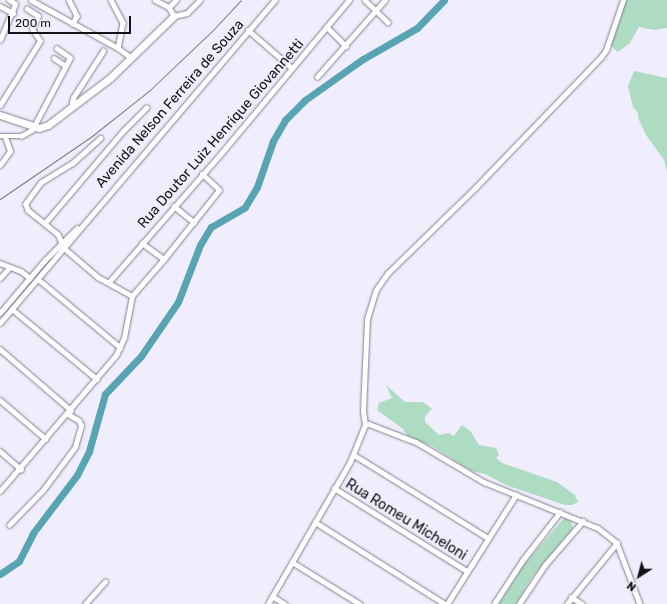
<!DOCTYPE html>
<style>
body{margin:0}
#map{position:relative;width:667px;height:604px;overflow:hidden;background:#f0edfd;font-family:Rubik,sans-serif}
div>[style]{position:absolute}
.green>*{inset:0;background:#addcc3}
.river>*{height:7px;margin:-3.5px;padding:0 3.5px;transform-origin:3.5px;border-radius:3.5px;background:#58a4b2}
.roads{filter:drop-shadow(0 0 1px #817e8d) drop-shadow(0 0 1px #817e8d)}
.street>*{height:4.5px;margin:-2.25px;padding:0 2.25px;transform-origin:2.25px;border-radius:2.25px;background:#fff}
.secondary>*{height:7px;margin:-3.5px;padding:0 3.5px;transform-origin:3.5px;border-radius:3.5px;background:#fff}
.rail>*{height:1px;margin:-0.5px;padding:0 0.5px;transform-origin:0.5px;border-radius:0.5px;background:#7c7a84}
span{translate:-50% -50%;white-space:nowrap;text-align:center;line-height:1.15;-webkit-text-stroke:3.5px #f0edfd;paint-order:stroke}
.street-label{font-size:14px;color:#131217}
.north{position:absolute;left:619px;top:556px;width:40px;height:40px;-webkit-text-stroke:3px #f0edfd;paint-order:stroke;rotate:216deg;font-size:11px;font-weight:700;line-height:16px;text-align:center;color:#131217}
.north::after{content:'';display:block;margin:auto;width:14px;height:18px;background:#131217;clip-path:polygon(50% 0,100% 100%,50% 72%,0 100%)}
.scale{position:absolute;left:8px;top:16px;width:123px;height:18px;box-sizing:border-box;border:2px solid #131217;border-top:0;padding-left:5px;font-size:12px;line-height:14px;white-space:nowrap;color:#131217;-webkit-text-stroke:3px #f0edfd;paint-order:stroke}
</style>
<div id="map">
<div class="green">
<i style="clip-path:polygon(624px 0,667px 0,667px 28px,654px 30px,639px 27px,630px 43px,618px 52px,611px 46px,611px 40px)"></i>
<i style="clip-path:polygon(634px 71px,667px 78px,667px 172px,664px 160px,646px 135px,638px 118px,638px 113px,633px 107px,628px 86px)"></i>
<i style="clip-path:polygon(386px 385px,405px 402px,423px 402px,432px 409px,425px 416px,425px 422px,439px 435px,449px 433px,454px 436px,462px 425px,471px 432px,479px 445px,496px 448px,499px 455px,496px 458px,502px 463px,557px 482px,575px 495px,578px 502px,572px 505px,565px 505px,506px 485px,485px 474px,471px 471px,432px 446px,409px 438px,403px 429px,377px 410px,379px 403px,392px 398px)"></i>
<i style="clip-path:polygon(564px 518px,571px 521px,573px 528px,533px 576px,516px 604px,499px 604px,523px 566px)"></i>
</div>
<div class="river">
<i style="left:0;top:574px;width:23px;rotate:-34deg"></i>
<i style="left:19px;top:561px;width:31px;rotate:-63deg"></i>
<i style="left:33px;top:533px;width:73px;rotate:-52.8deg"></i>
<i style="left:77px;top:475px;width:27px;rotate:-63deg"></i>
<i style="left:89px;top:451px;width:59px;rotate:-74.3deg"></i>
<i style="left:105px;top:394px;width:52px;rotate:-46.5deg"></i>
<i style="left:141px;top:356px;width:65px;rotate:-55.6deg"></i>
<i style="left:178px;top:302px;width:61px;rotate:-68.9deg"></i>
<i style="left:200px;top:245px;width:21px;rotate:-59deg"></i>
<i style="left:211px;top:227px;width:39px;rotate:-30deg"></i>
<i style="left:245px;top:207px;width:23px;rotate:-59deg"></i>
<i style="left:257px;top:187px;width:49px;rotate:-70.8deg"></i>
<i style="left:273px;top:141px;width:24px;rotate:-60deg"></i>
<i style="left:285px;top:120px;width:28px;rotate:-45deg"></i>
<i style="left:305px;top:100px;width:71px;rotate:-35.3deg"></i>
<i style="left:363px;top:59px;width:62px;rotate:-29.9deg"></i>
<i style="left:417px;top:28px;width:39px;rotate:-46deg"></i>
</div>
<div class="roads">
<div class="street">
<i style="left:31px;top:0;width:99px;rotate:28.9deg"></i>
<i style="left:118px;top:48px;width:17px;rotate:36deg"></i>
<i style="left:69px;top:0;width:18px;rotate:63deg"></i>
<i style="left:77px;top:16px;width:9px;rotate:117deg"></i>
<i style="left:111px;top:0;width:26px;rotate:62deg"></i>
<i style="left:123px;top:23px;width:25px;rotate:101deg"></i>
<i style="left:155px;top:0;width:16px;rotate:27deg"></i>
<i style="left:169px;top:7px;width:10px;rotate:61deg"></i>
<i style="left:174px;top:16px;width:13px;rotate:-13deg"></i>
<i style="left:187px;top:13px;width:18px;rotate:-45deg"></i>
<i style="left:365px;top:0;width:32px;rotate:44deg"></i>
<i style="left:0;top:6px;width:15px;rotate:28deg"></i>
<i style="left:169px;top:7px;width:10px;rotate:-45deg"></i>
<i style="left:327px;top:27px;width:27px;rotate:45deg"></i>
<i style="left:248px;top:30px;width:58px;rotate:40.8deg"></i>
<i style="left:0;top:40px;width:39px;rotate:-67deg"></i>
<i style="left:15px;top:4px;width:7px;rotate:-146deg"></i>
<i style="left:54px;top:58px;width:14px;rotate:34deg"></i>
<i style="left:317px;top:77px;width:103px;rotate:-48.6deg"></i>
<i style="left:0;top:105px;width:75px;rotate:-58deg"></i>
<i style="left:40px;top:41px;width:14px;rotate:-124deg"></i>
<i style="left:32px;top:29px;width:14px;rotate:-65deg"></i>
<i style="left:38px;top:16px;width:13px;rotate:-148deg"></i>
<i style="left:71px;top:107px;width:9px;rotate:-77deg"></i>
<i style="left:73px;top:98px;width:56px;rotate:-57.4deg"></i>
<i style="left:0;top:136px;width:21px"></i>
<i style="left:21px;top:136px;width:13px;rotate:-29deg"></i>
<i style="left:32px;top:130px;width:81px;rotate:-62.2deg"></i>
<i style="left:70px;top:58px;width:16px;rotate:-145deg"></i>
<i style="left:101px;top:138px;width:38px;rotate:138deg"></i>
<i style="left:73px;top:163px;width:38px;rotate:148deg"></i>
<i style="left:41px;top:183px;width:26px;rotate:126deg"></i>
<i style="left:26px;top:204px;width:6px;rotate:72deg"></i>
<i style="left:28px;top:210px;width:38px;rotate:39deg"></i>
<i style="left:58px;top:234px;width:15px;rotate:67deg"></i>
<i style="left:64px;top:248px;width:45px;rotate:40.5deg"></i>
<i style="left:98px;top:277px;width:39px;rotate:29deg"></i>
<i style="left:0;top:165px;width:17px;rotate:-54deg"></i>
<i style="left:10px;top:151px;width:15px;rotate:-110deg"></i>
<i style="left:174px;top:206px;width:26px;rotate:39deg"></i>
<i style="left:45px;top:223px;width:121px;rotate:-49.7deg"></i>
<i style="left:123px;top:131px;width:33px;rotate:-45deg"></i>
<i style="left:142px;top:243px;width:27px;rotate:36deg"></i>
<i style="left:0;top:263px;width:22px;rotate:21deg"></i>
<i style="left:21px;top:271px;width:11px;rotate:38deg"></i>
<i style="left:0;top:278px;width:13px;rotate:-48deg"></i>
<i style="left:38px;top:279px;width:107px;rotate:39.7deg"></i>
<i style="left:109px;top:282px;width:167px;rotate:-48.9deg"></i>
<i style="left:219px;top:156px;width:203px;rotate:-50.2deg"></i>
<i style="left:12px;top:309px;width:110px;rotate:39.5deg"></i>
<i style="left:0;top:313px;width:70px;rotate:-49.7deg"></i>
<i style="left:45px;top:260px;width:45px;rotate:-45deg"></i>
<i style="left:0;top:323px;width:424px;rotate:-49.6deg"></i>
<i style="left:0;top:349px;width:94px;rotate:40.7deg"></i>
<i style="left:0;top:400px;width:60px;rotate:40.3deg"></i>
<i style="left:365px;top:425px;width:14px;rotate:-98deg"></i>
<i style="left:363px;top:411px;width:92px;rotate:-87.5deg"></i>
<i style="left:367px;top:319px;width:30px;rotate:-73deg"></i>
<i style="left:376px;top:290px;width:21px;rotate:-55deg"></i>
<i style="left:388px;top:273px;width:122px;rotate:-44.3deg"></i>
<i style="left:475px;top:188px;width:182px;rotate:-46.1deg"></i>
<i style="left:601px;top:57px;width:9px;rotate:-54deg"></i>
<i style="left:606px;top:50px;width:53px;rotate:-71.2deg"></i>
<i style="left:365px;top:425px;width:4px;rotate:-14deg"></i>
<i style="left:369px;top:424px;width:50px;rotate:21deg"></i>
<i style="left:416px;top:442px;width:79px;rotate:30.5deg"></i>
<i style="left:484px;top:482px;width:123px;rotate:22deg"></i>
<i style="left:598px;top:528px;width:24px;rotate:38deg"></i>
<i style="left:617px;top:543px;width:65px;rotate:69.3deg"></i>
<i style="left:0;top:451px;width:28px;rotate:41deg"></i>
<i style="left:354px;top:455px;width:158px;rotate:31.8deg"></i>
<i style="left:334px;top:488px;width:157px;rotate:32deg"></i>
<i style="left:0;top:491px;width:179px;rotate:-49.5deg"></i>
<i style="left:116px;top:355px;width:19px;rotate:-65deg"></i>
<i style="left:124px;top:338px;width:43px;rotate:-79.2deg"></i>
<i style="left:132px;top:296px;width:49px;rotate:-49.1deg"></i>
<i style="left:164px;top:259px;width:88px;rotate:-51.4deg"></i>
<i style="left:219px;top:190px;width:23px;rotate:-137deg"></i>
<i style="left:315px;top:522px;width:154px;rotate:32.2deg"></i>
<i style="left:9px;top:525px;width:49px;rotate:-45.8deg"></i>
<i style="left:43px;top:490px;width:54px;rotate:-53.3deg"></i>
<i style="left:75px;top:447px;width:22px;rotate:-74deg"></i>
<i style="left:81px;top:426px;width:5px;rotate:-112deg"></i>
<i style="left:79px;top:421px;width:14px;rotate:-150deg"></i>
<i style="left:292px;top:562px;width:80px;rotate:31.7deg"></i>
<i style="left:272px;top:596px;width:15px;rotate:32deg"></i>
<i style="left:571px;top:597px;width:13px;rotate:32deg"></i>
<i style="left:85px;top:604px;width:30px;rotate:-48deg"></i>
<i style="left:268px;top:604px;width:164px;rotate:-60deg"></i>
<i style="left:350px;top:462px;width:40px;rotate:-68deg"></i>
<i style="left:447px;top:604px;width:129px;rotate:-57.7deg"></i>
<i style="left:494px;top:604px;width:51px;rotate:-56.9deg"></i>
<i style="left:522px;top:561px;width:62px;rotate:-52.2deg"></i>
<i style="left:519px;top:604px;width:47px;rotate:-56.3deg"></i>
<i style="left:545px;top:565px;width:58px;rotate:-49.2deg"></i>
<i style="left:567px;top:604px;width:79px;rotate:-50.7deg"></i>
</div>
<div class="secondary">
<i style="left:0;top:115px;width:41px;rotate:18.4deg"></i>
<i style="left:39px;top:128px;width:9px;rotate:-18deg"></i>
<i style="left:48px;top:125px;width:78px;rotate:-37.2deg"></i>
<i style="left:110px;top:78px;width:89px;rotate:-44.1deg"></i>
</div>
</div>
<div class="rail">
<i style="left:0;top:199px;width:112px;rotate:-34.4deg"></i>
<i style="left:92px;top:136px;width:75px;rotate:-38.5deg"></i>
<i style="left:151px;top:89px;width:84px;rotate:-43.6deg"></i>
<i style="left:212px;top:31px;width:42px;rotate:-46.9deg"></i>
</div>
<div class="street-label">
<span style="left:170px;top:104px;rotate:-49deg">Avenida Nelson Ferreira de Souza</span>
<span style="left:221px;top:134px;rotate:-49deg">Rua Doutor Luiz Henrique Giovannetti</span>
<span style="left:406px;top:520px;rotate:32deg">Rua Romeu Micheloni</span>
</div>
<div class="north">N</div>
<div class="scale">200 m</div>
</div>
